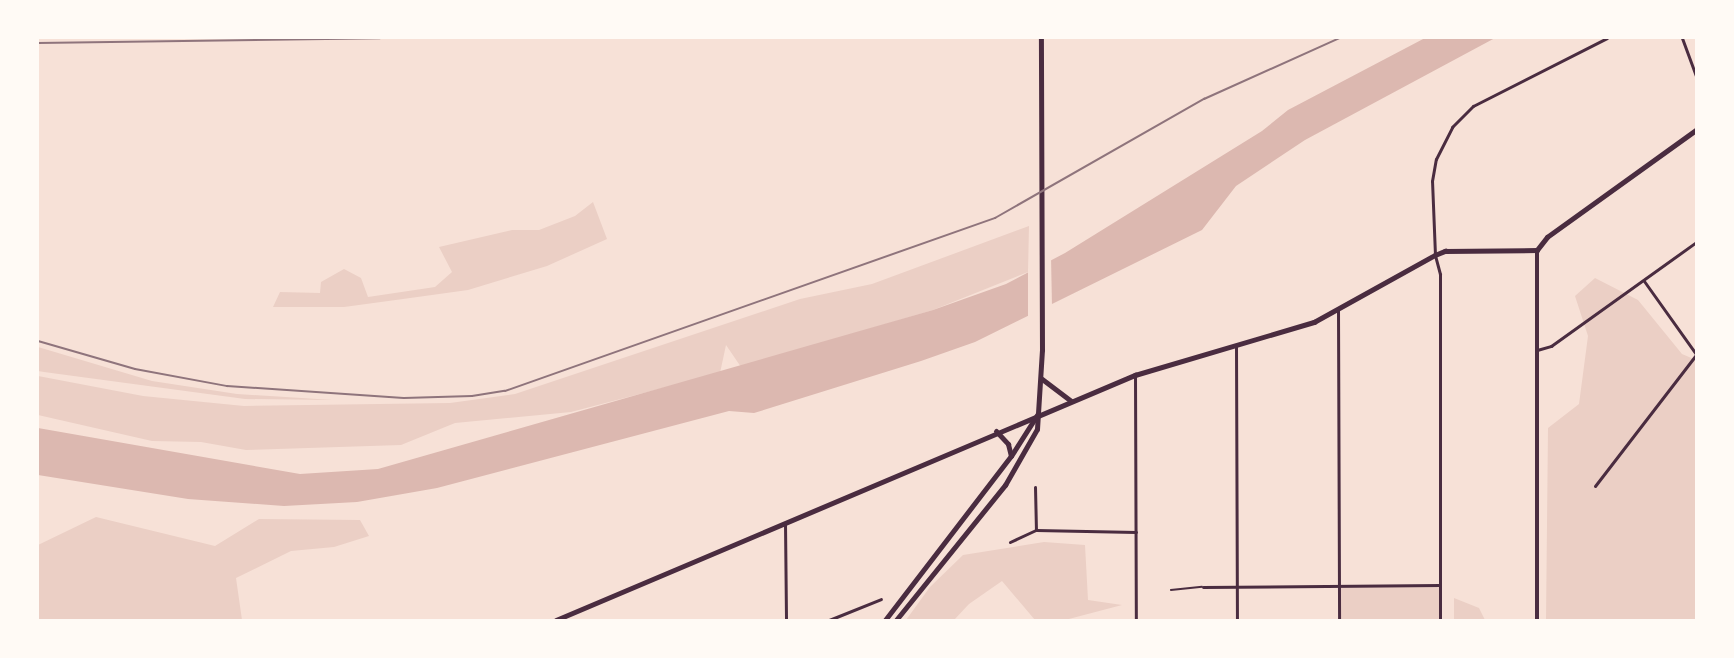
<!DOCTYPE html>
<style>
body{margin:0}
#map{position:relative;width:1734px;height:658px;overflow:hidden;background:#f7e1d7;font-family:Manrope,sans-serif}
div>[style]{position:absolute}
.green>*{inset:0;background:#ebcfc5}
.water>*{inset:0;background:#dcb8b0}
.pier>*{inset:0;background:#f7e1d7}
.service>*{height:1.5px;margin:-0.75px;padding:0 0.75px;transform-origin:0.75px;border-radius:0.75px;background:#4a2c40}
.minor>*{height:3px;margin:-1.5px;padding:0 1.5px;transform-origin:1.5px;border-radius:1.5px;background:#4a2c40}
.tertiary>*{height:4px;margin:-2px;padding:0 2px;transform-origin:2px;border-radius:2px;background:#4a2c40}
.secondary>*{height:4.5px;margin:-2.25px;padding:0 2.25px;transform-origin:2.25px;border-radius:2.25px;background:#4a2c40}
.primary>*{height:5px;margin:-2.5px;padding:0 2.5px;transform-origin:2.5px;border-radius:2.5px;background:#4a2c40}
.rail>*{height:2px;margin:-1px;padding:0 1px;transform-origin:1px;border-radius:1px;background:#8f747c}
span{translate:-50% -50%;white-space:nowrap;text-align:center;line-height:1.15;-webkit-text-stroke:4.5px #fffaf5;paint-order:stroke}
.frame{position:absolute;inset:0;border:39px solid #fffaf5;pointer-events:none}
</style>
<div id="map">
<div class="green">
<i style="clip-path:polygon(593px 202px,607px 239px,547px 266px,468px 290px,403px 299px,344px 307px,273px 307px,280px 292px,320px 293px,321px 282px,344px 269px,361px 278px,368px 297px,435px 287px,452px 272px,439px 247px,512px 230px,539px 230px,575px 216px)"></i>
<i style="clip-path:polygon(1029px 226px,1028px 272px,933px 310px,741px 367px,726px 345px,720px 373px,571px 412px,455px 423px,401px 445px,246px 450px,201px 442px,152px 441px,38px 415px,38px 376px,143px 396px,244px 406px,450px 403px,515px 394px,800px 299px,872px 284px)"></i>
<i style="clip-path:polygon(1595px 278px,1638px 300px,1682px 354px,1696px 360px,1696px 620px,1546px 620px,1548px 428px,1579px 404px,1588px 336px,1575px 296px)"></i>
<i style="clip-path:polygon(38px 347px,152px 381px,237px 394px,333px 400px,245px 399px,44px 372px,38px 371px)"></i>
<i style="clip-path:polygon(96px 517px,215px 546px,259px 519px,360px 520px,369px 536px,334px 547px,291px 551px,236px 578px,242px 620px,38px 620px,38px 545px)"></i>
<i style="clip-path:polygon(1044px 542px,1085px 545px,1088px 600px,1122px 605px,1065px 620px,1035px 620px,1002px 581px,969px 604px,954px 620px,906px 620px,930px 587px,963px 555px)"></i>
<i style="clip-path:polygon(1440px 585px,1440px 620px,1339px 620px,1339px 586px)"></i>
<i style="clip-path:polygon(1454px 598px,1479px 608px,1485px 620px,1454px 620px)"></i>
</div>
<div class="water">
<i style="clip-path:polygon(1425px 38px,1495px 38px,1305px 140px,1236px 186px,1202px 230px,975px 342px,921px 361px,754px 413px,729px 411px,437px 488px,357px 502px,284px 506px,188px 499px,38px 475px,38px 428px,300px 474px,378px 469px,933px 310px,1006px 284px,1065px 253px,1262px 131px,1288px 110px)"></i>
</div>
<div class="pier">
<i style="clip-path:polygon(1051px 257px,1052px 307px,1028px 319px,1028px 269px)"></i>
</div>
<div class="service">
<i style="left:1171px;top:590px;width:31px;rotate:-6deg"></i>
</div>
<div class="minor">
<i style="left:1682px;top:38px;width:40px;rotate:69.8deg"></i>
<i style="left:1644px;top:281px;width:90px;rotate:54.5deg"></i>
<i style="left:1338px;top:309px;width:311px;rotate:89.8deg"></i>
<i style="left:1236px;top:346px;width:274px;rotate:89.8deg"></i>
<i style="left:1537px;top:350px;width:15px;rotate:-16deg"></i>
<i style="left:1551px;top:346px;width:178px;rotate:-35.6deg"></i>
<i style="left:1135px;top:375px;width:245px;rotate:89.8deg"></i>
<i style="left:1595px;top:486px;width:165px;rotate:-52.4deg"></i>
<i style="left:1035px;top:487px;width:43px;rotate:88.7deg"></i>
<i style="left:785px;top:523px;width:97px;rotate:89.4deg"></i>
<i style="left:1010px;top:542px;width:29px;rotate:-25deg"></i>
<i style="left:1036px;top:530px;width:100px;rotate:1.1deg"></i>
<i style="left:1203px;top:587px;width:237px;rotate:-0.5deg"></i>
<i style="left:829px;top:620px;width:56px;rotate:-22deg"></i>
<i style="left:1440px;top:620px;width:346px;rotate:-90deg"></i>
<i style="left:1440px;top:274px;width:20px;rotate:-105deg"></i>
<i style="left:1435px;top:255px;width:74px;rotate:-92.3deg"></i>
<i style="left:1432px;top:181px;width:22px;rotate:-80deg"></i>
<i style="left:1436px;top:159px;width:36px;rotate:-63deg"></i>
<i style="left:1452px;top:127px;width:30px;rotate:-45deg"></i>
<i style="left:1473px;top:106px;width:150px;rotate:-26.9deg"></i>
</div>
<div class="tertiary">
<i style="left:1537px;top:250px;width:370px;rotate:90deg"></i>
</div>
<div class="secondary">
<i style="left:556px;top:620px;width:629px;rotate:-22.94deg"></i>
<i style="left:1135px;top:375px;width:187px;rotate:-16.5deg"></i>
<i style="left:1314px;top:322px;width:138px;rotate:-29deg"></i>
<i style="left:1435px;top:255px;width:11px;rotate:-22deg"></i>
<i style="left:1445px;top:251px;width:92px;rotate:-0.6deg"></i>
<i style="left:1537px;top:250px;width:16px;rotate:-52deg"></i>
<i style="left:1547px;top:237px;width:183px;rotate:-35.7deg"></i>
</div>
<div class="primary">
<i style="left:1042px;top:379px;width:36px;rotate:37deg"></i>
<i style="left:996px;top:431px;width:18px;rotate:47deg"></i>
<i style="left:1008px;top:444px;width:12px;rotate:76deg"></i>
<i style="left:885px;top:620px;width:207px;rotate:-52.5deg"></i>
<i style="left:1011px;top:456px;width:49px;rotate:-57.6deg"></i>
<i style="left:896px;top:620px;width:174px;rotate:-51.1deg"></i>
<i style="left:1005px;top:485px;width:64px;rotate:-60.3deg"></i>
<i style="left:1037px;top:429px;width:79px;rotate:-86.4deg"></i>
<i style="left:1042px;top:350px;width:312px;rotate:-90.2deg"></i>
</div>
<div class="rail">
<i style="left:38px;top:43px;width:342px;rotate:-0.8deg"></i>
<i style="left:38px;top:341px;width:101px;rotate:16.1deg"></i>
<i style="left:135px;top:369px;width:94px;rotate:10.5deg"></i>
<i style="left:227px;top:386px;width:177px;rotate:3.9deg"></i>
<i style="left:404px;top:398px;width:68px;rotate:-1.7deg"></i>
<i style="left:472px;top:396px;width:33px;rotate:-9deg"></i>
<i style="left:505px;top:391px;width:520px;rotate:-19.45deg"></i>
<i style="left:995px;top:218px;width:241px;rotate:-29.7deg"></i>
<i style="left:1204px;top:99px;width:149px;rotate:-24.2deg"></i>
</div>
<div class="frame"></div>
</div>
